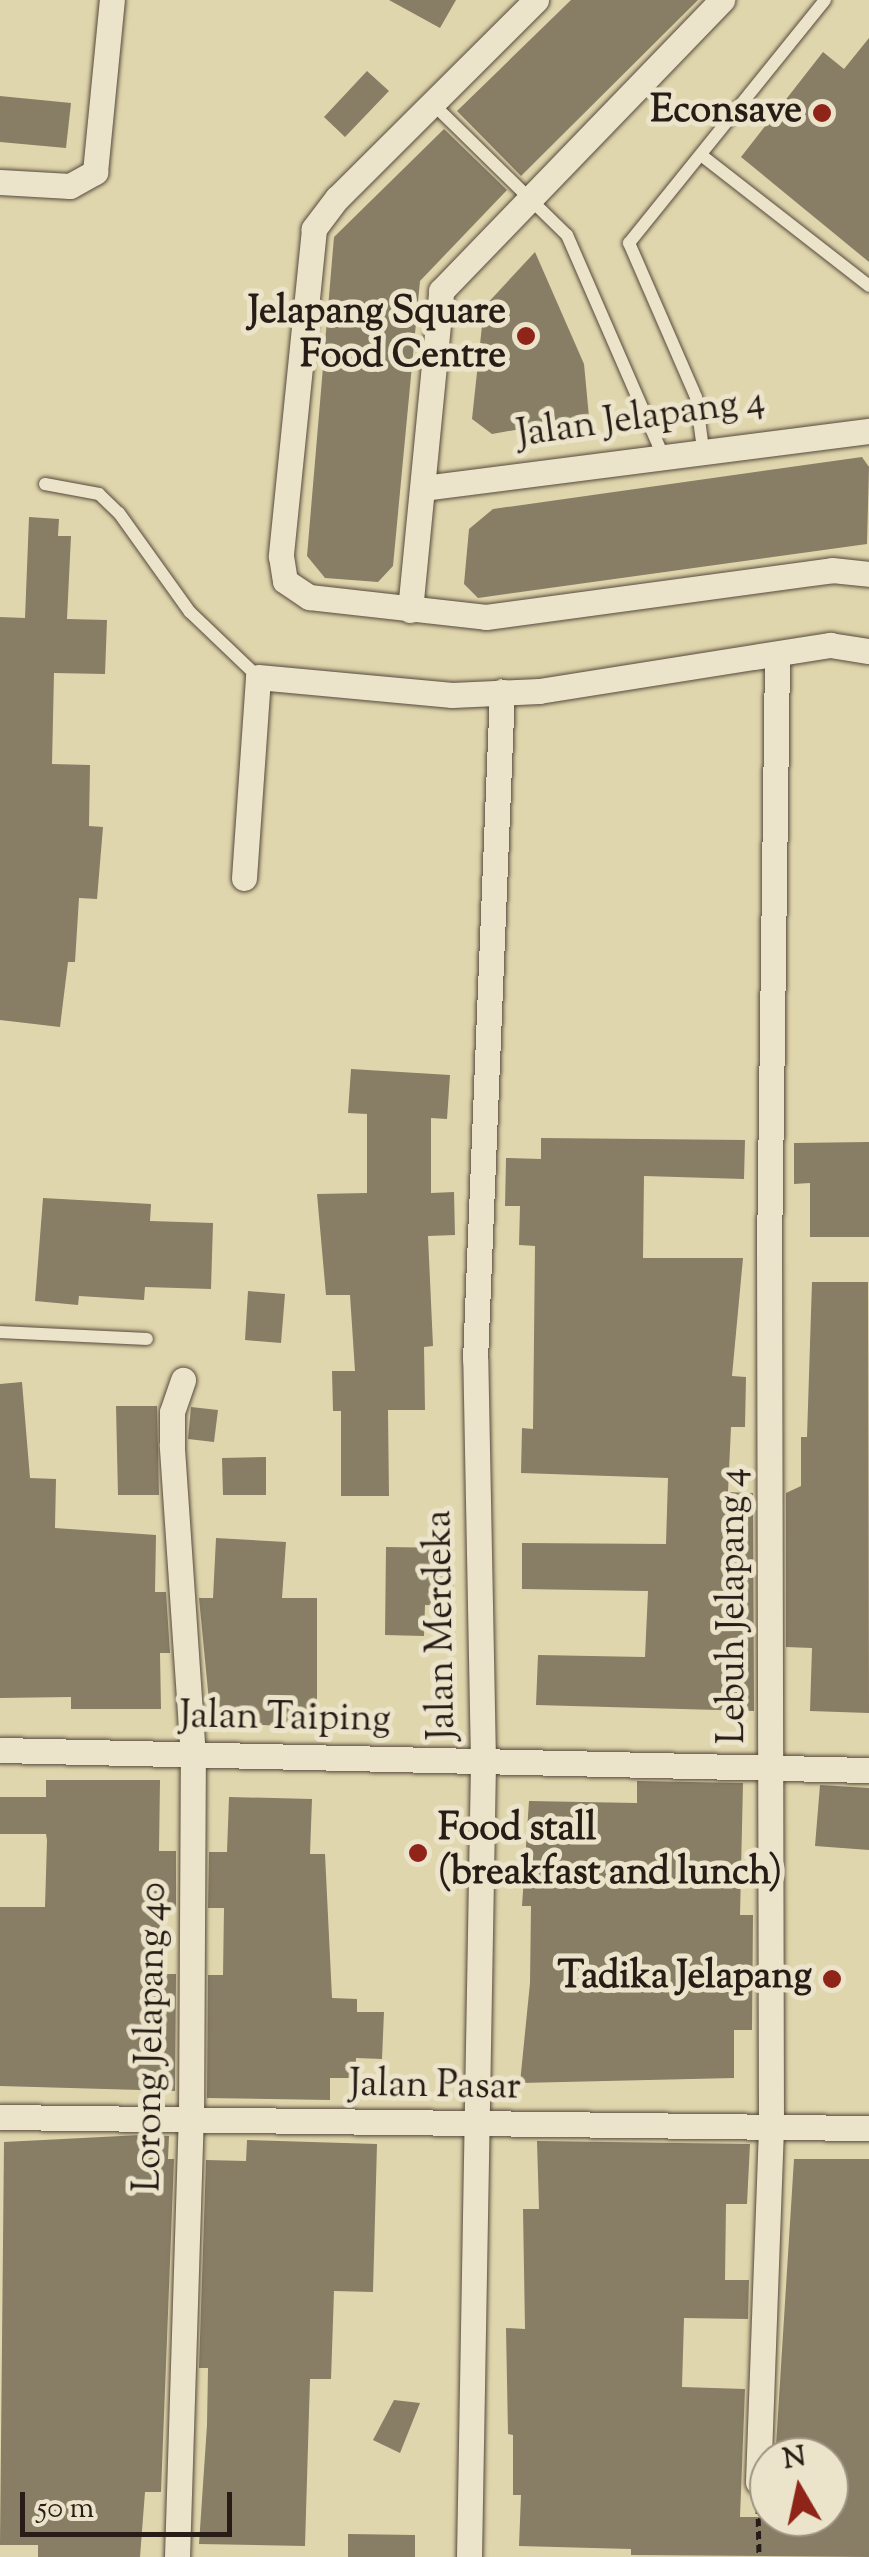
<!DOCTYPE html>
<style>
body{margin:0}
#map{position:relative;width:869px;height:2557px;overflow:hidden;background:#e0d6ad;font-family:"Sorts Mill Goudy",serif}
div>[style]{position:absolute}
.building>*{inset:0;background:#887d65}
.path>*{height:5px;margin-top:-2.5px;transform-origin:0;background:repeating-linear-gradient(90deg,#281c17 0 8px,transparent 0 13px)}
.roads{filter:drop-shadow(0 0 2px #564a3c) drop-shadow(0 0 2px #564a3c)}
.lane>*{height:12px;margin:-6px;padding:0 6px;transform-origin:6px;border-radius:6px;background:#ebe4ca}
.street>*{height:25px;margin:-12.5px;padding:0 12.5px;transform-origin:12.5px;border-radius:12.5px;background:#ebe4ca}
.dots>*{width:28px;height:28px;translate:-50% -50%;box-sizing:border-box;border:5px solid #ebe4ca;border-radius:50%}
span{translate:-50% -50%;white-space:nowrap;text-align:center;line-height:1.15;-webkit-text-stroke:10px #ebe4ca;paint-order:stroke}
.poi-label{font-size:38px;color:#281c17;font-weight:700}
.right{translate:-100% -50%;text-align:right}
.left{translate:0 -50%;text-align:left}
.street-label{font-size:38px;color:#281c17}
.north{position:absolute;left:749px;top:2437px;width:100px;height:100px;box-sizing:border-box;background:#ebe4ca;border:2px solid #9d9482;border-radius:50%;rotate:351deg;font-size:28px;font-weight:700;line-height:40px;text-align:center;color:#281c17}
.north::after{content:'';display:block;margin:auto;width:35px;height:45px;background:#8f2418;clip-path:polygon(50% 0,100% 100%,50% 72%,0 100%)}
.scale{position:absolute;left:20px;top:2492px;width:212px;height:45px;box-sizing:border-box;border:5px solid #281c17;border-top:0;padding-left:12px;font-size:30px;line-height:35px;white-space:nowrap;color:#281c17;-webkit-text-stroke:8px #ebe4ca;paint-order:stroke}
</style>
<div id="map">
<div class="building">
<i style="clip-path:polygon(389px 0,456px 0,440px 28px)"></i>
<i style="clip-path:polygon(571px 0,698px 0,521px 176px,457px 111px)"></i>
<i style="clip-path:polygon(869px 38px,869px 262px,741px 157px,823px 52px,844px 69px)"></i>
<i style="clip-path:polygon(367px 71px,389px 91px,345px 137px,324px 117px)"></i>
<i style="clip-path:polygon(0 96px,71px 103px,66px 148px,0 142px)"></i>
<i style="clip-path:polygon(444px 129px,507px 190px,420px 281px,393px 566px,378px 582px,325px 578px,307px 556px,334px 237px)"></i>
<i style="clip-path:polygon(535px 252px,584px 364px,589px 417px,492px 434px,472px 419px,484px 307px)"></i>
<i style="clip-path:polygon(862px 457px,869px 467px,867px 544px,478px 598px,464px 584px,469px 529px,493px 509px)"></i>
<i style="clip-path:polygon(29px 517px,59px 519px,58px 536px,71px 536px,67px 619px,107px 620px,105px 674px,54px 673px,52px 764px,90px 765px,89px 826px,103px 827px,97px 899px,79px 898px,75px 962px,68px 962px,60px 1027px,0 1020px,0 617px,25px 618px)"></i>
<i style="clip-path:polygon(351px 1069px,450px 1075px,447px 1119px,431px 1118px,431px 1193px,454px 1192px,455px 1235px,428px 1236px,433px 1346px,424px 1347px,425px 1410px,388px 1410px,389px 1496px,341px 1496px,341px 1411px,333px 1411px,332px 1371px,355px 1371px,350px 1295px,326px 1295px,317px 1194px,367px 1193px,367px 1114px,348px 1113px)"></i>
<i style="clip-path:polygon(541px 1138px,745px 1140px,744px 1179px,644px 1176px,643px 1258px,743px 1258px,732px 1376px,746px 1377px,745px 1427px,731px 1427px,728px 1492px,753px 1493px,754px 1711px,536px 1705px,538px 1655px,645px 1657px,648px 1591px,522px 1589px,522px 1543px,666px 1544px,668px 1478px,521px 1473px,522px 1428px,533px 1429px,535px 1246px,519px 1245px,520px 1206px,505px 1206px,506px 1158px,541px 1159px)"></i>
<i style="clip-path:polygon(869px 1142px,869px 1237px,810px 1237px,810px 1183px,794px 1184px,794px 1143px)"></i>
<i style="clip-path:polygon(43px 1198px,151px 1204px,150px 1221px,213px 1223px,211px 1289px,145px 1287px,144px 1300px,79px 1296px,78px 1305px,35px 1301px)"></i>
<i style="clip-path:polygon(812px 1282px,868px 1282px,869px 1713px,810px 1711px,812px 1648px,786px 1647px,786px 1493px,801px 1486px,801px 1437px,807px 1437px)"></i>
<i style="clip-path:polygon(248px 1291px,285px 1294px,281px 1343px,245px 1340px)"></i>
<i style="clip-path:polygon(22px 1382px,30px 1478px,56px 1479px,55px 1528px,156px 1535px,155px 1592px,166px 1592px,170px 1653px,160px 1653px,161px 1709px,71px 1709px,71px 1697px,0 1698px,0 1384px)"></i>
<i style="clip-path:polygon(116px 1406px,157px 1406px,159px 1495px,118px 1495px)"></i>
<i style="clip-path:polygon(191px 1407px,218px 1410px,214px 1442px,188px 1439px)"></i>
<i style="clip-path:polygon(266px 1457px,266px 1495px,223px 1495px,222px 1458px)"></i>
<i style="clip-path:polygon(216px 1538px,286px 1542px,282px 1598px,317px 1598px,317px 1728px,211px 1722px,199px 1598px,213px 1598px)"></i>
<i style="clip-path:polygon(386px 1547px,454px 1548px,453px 1606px,425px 1605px,424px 1636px,385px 1635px)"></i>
<i style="clip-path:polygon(46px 1780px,160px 1780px,159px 1851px,176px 1851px,176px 1907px,160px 1907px,159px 1974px,176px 1974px,175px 2091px,0 2086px,0 1907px,45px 1907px,47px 1840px,46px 1834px,0 1834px,0 1797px,46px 1797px)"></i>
<i style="clip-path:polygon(637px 1781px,743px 1783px,740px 1915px,753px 1915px,752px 2030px,734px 2030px,734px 2078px,520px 2083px,530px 1983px,531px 1906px,522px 1906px,529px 1801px,637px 1803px)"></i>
<i style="clip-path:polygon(820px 1785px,869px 1788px,869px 1850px,815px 1846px)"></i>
<i style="clip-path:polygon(229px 1797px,312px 1799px,310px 1854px,325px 1854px,332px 1998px,357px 1999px,357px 2012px,384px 2012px,382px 2059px,356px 2058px,355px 2078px,330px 2078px,330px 2100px,207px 2098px,208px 1975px,223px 1975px,224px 1908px,208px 1908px,209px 1852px,227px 1852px)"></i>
<i style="clip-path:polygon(141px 2135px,169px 2136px,168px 2159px,174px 2159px,161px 2492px,145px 2492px,140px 2557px,38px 2557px,38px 2545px,0 2545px,4px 2142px)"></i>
<i style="clip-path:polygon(247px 2140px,377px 2144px,373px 2292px,334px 2291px,331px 2379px,310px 2379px,305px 2546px,199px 2544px,207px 2425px,208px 2368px,199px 2368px,206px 2160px,246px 2161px)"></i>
<i style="clip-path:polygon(537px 2141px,750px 2144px,747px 2204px,726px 2204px,725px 2280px,749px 2280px,748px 2319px,684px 2318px,682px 2387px,745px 2389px,740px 2517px,829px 2517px,829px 2457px,784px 2457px,784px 2446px,776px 2446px,794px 2159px,869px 2159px,869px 2557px,631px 2555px,631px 2549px,519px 2546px,521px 2495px,513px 2495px,513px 2435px,508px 2434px,506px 2328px,525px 2329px,523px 2209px,539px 2209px)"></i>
<i style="clip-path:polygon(394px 2400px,420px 2403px,400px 2453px,373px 2440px)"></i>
<i style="clip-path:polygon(348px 2534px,415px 2535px,415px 2557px,348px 2557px)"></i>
</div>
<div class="path">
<i style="left:758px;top:2505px;width:52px;rotate:88.9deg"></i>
</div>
<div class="roads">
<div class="lane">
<i style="left:432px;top:103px;width:189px;rotate:44.4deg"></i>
<i style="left:567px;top:235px;width:241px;rotate:66.5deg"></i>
<i style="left:701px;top:155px;width:213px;rotate:37.9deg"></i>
<i style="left:703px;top:449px;width:52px;rotate:-97.7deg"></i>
<i style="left:696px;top:397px;width:168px;rotate:-113.5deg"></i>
<i style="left:629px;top:243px;width:312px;rotate:-51.1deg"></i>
<i style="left:45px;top:484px;width:55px;rotate:10.5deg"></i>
<i style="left:99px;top:494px;width:28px;rotate:44deg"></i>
<i style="left:119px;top:513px;width:122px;rotate:54.4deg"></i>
<i style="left:190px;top:612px;width:94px;rotate:43.7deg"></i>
<i style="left:0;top:1332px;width:147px;rotate:2.7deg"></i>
</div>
<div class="street">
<i style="left:536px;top:0;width:281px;rotate:135.1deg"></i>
<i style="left:337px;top:198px;width:39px;rotate:127deg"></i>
<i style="left:314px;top:229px;width:329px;rotate:95.8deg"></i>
<i style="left:281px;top:556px;width:25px;rotate:81deg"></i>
<i style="left:285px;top:581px;width:29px;rotate:34deg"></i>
<i style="left:309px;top:597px;width:178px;rotate:6.4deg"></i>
<i style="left:486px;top:617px;width:349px;rotate:-7.7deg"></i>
<i style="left:832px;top:570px;width:37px;rotate:6deg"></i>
<i style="left:0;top:182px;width:70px;rotate:3.3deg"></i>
<i style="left:70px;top:186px;width:29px;rotate:-29deg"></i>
<i style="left:95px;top:172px;width:173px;rotate:-84.4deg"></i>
<i style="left:423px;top:488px;width:450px;rotate:-7.3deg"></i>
<i style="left:410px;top:610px;width:321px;rotate:-84.4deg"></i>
<i style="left:441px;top:291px;width:405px;rotate:-46deg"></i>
<i style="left:244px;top:878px;width:201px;rotate:-86deg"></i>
<i style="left:258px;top:677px;width:195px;rotate:5.3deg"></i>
<i style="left:452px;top:695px;width:87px;rotate:-2.6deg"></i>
<i style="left:539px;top:691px;width:295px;rotate:-9deg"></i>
<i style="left:830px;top:645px;width:39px;rotate:9deg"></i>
<i style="left:0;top:1750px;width:869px;rotate:1.32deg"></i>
<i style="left:0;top:2117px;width:869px;rotate:0.73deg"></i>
<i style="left:758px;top:2482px;width:356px;rotate:-87.9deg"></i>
<i style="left:771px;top:2126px;width:874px;rotate:-90.13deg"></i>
<i style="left:769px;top:1252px;width:598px;rotate:-89.23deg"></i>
<i style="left:177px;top:2557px;width:436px;rotate:-88.2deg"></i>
<i style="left:191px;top:2121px;width:364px;rotate:-89.7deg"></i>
<i style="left:193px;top:1757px;width:313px;rotate:-93.9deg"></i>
<i style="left:172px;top:1445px;width:33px;rotate:-90deg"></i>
<i style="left:172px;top:1412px;width:34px;rotate:-71deg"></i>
<i style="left:469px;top:2557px;width:796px;rotate:-88.99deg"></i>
<i style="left:483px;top:1761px;width:401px;rotate:-91.1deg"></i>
<i style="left:475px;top:1360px;width:669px;rotate:-87.69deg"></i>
</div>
</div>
<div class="dots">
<i style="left:822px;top:113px;background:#8f2418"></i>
<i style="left:526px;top:336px;background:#8f2418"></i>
<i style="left:418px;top:1853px;background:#8f2418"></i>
<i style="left:832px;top:1979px;background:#8f2418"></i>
</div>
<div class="poi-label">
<span class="right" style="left:802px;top:113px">Econsave</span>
<span class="right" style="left:506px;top:336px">Jelapang Square<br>Food Centre</span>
<span class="left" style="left:438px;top:1853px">Food stall<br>(breakfast and lunch)</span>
<span class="right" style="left:812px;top:1979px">Tadika Jelapang</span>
</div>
<div class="street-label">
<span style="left:641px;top:420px;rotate:-8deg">Jalan Jelapang 4</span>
<span style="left:735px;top:1606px;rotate:-90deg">Lebuh Jelapang 4</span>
<span style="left:443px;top:1625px;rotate:-91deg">Jalan Merdeka</span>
<span style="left:285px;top:1720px;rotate:1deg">Jalan Taiping</span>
<span style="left:153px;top:2037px;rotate:-89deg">Lorong Jelapang 40</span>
<span style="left:435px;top:2088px;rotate:1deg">Jalan Pasar</span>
</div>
<div class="north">N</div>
<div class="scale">50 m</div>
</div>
